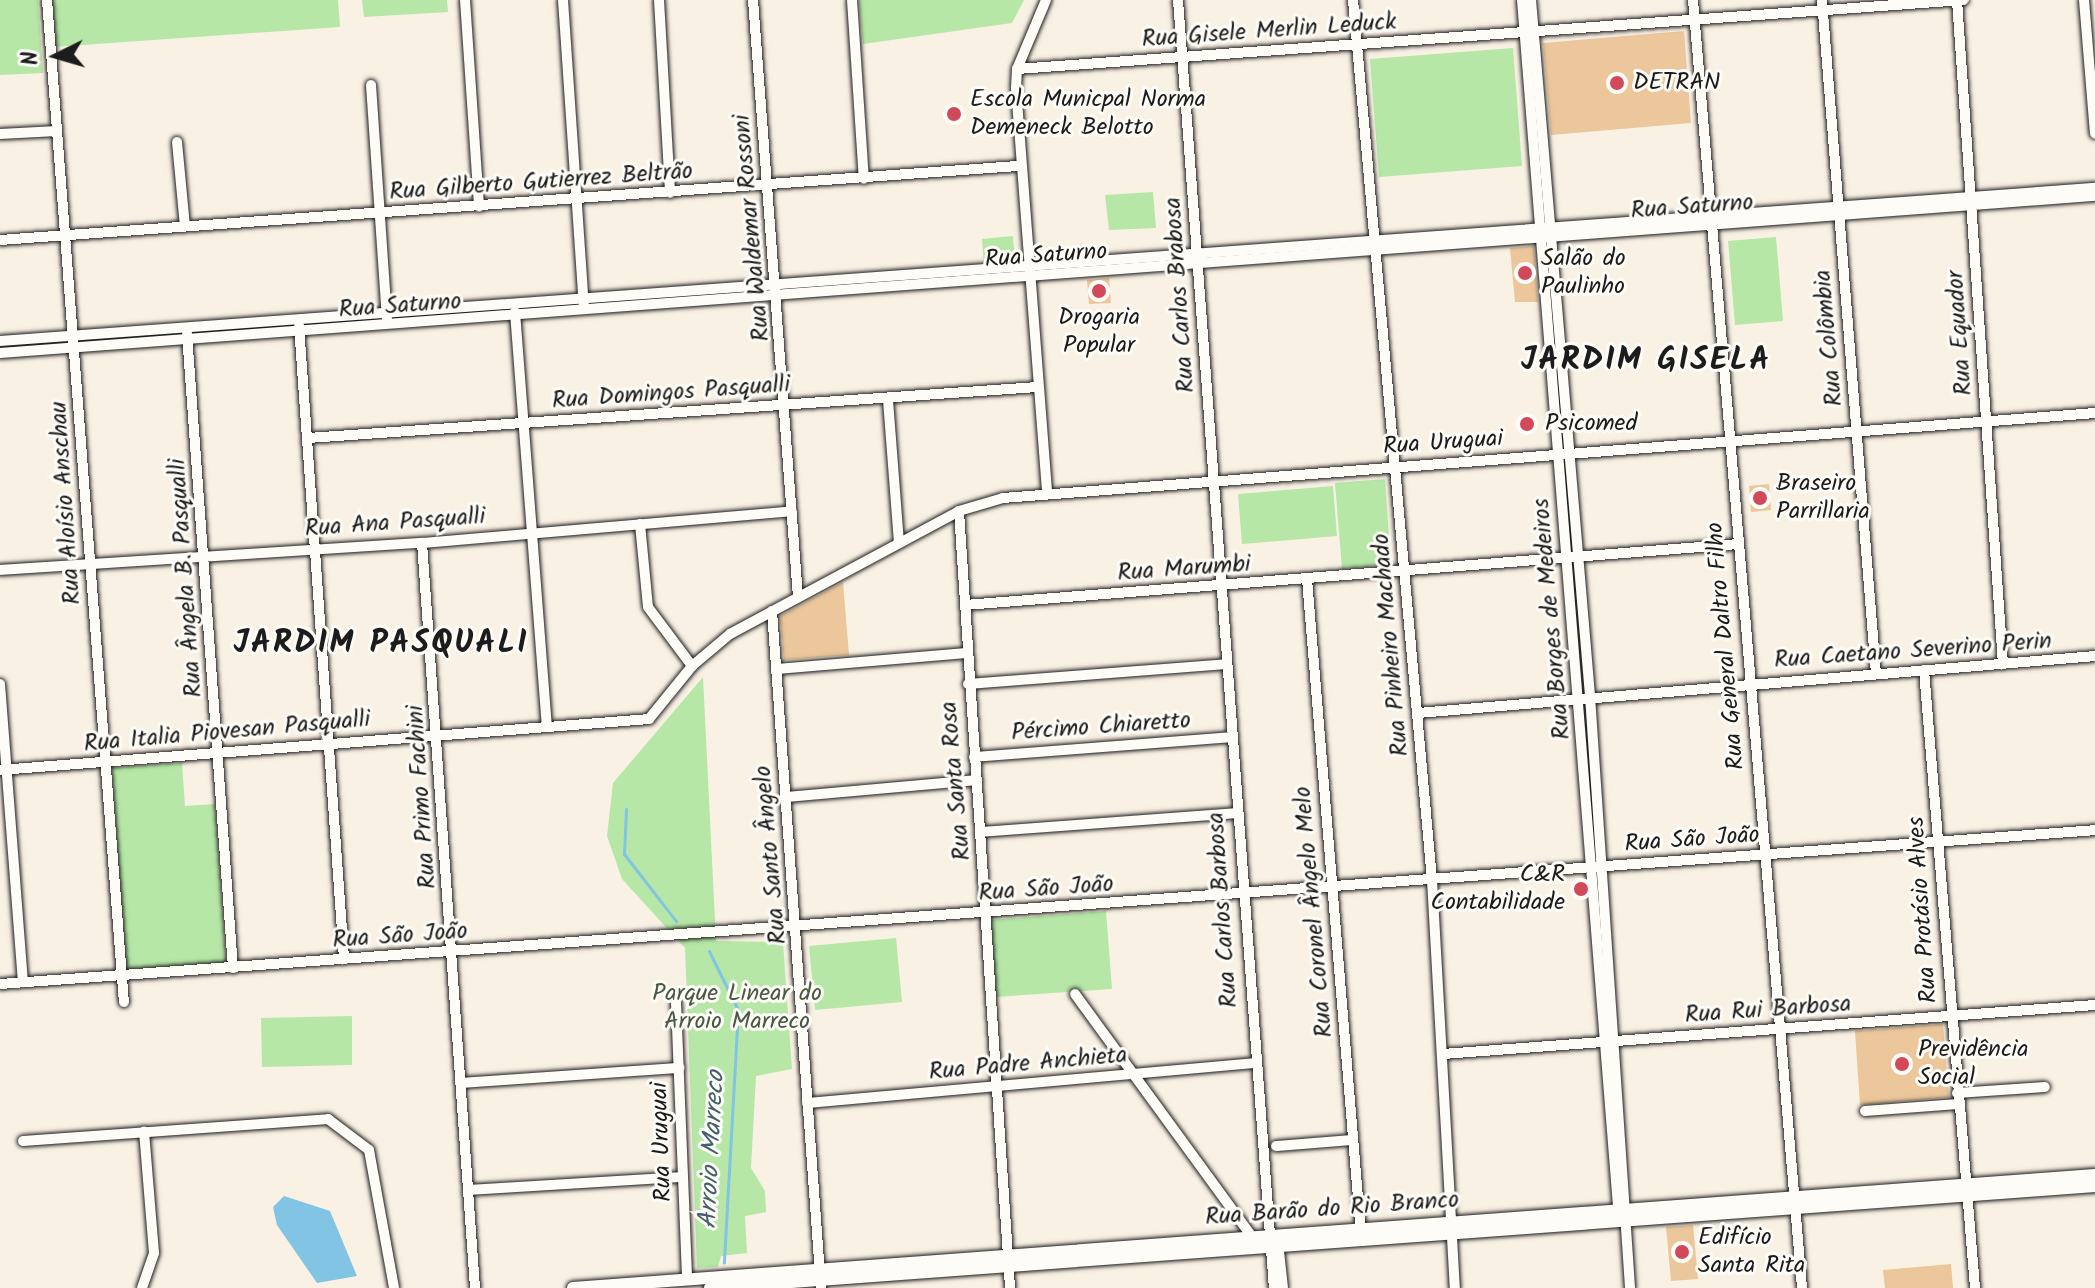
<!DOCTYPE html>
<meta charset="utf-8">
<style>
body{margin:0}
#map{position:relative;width:2095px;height:1288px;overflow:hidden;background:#faf1e5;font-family:Kalam,sans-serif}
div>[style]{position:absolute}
.green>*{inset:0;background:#b6e7a7}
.water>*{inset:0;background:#82c4e3}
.stream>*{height:3px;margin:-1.5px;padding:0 1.5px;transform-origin:1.5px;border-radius:1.5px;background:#82c4e3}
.building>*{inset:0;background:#ecc79c}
.roads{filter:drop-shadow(0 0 2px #1c1c1c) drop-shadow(0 0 2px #1c1c1c)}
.minor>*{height:10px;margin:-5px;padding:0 5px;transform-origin:5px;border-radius:5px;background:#fdfcf7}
.major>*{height:12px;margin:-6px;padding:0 6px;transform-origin:6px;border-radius:6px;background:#fdfcf7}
.dots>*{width:22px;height:22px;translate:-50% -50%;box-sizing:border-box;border:4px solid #fdfcf7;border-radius:50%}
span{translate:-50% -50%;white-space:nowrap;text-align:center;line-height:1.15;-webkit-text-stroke:6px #fdfcf7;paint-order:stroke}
.street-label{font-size:24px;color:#1c1c1c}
.poi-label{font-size:24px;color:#1c1c1c}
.left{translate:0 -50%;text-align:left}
.right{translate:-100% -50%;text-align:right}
.park-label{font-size:24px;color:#4a5946}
.water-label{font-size:26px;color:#455f6c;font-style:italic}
.district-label{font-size:32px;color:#1c1c1c;font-weight:700;letter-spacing:2px}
.north{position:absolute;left:16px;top:16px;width:80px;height:80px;-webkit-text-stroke:6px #fdfcf7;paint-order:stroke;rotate:265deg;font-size:22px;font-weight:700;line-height:32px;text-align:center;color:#1c1c1c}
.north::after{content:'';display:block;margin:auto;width:28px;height:36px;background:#1c1c1c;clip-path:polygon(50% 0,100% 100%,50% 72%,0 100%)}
</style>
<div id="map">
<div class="green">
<i style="clip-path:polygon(0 0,38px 0,43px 73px,0 75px)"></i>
<i style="clip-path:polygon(51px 0,338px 0,340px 27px,54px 47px)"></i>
<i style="clip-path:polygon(362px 0,447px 0,448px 12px,364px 17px)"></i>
<i style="clip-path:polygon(859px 0,1024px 0,1012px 23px,863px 44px)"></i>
<i style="clip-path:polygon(1513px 48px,1522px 166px,1379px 177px,1370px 59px)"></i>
<i style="clip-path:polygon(1153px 192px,1156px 228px,1109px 230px,1105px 195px)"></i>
<i style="clip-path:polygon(1013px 236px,1015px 263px,984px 266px,982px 239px)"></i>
<i style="clip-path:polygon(1776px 237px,1783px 321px,1735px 325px,1728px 241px)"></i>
<i style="clip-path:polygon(1385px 479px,1391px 565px,1342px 569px,1335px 483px)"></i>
<i style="clip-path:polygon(1333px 486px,1337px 536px,1242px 544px,1238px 494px)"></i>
<i style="clip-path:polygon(703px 677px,716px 941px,783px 942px,792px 1069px,756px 1076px,751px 1168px,765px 1191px,766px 1212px,745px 1216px,747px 1253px,721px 1256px,718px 1267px,697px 1268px,685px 948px,622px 879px,607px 836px,613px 783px)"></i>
<i style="clip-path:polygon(182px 763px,185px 806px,215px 804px,226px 963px,126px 971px,112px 768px)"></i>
<i style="clip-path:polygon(1106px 911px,1112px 989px,995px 997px,989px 920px)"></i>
<i style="clip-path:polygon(896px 938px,902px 1002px,815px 1010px,809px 946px)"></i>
<i style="clip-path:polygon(352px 1016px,352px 1065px,262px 1067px,261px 1018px)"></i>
</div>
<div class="water">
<i style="clip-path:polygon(284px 1196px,330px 1211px,357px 1276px,317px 1283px,277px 1225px,273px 1207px)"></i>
</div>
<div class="stream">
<i style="left:626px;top:809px;width:45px;rotate:92.5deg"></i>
<i style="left:624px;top:854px;width:85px;rotate:52.2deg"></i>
<i style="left:709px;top:951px;width:66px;rotate:63.8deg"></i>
<i style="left:738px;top:1010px;width:253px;rotate:93.2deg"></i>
</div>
<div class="building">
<i style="clip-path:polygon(1684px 31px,1691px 123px,1551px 135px,1543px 43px)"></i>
<i style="clip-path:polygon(1534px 246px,1538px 302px,1515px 302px,1510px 248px)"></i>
<i style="clip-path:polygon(1109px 278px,1111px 303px,1089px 304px,1087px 280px)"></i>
<i style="clip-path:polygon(1769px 484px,1771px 510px,1751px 512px,1749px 486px)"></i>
<i style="clip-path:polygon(843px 582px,849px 655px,784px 660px,780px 616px)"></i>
<i style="clip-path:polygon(1943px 1024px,1949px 1097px,1860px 1105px,1855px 1031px)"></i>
<i style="clip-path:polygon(1693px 1225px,1698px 1279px,1671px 1281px,1666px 1227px)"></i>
<i style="clip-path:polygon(1951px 1264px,1953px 1288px,1885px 1288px,1883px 1270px)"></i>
</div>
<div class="roads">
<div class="minor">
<i style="left:47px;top:0;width:1005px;rotate:85.61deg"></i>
<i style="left:465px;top:0;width:207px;rotate:86.1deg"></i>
<i style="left:563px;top:0;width:307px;rotate:86.1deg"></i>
<i style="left:659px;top:0;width:193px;rotate:86.7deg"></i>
<i style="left:753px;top:0;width:599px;rotate:85.69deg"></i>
<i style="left:852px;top:0;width:179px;rotate:86.2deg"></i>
<i style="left:1046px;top:0;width:75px;rotate:112.8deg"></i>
<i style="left:1017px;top:69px;width:19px;rotate:93deg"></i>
<i style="left:1016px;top:88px;width:406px;rotate:85.6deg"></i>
<i style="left:1178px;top:0;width:1292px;rotate:85.74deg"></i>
<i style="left:1353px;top:0;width:884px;rotate:84.87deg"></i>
<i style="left:1432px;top:880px;width:409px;rotate:86.8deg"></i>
<i style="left:1522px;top:0;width:1222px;rotate:85.45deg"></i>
<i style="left:1531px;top:0;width:698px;rotate:85.15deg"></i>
<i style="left:1590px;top:696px;width:593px;rotate:86.13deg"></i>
<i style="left:1693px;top:0;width:1293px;rotate:85.16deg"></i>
<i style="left:1822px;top:0;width:676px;rotate:85.42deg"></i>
<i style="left:1957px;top:0;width:666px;rotate:86.04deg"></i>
<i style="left:2084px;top:0;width:134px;rotate:85.3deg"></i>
<i style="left:1017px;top:69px;width:949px;rotate:-4.17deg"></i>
<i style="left:371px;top:85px;width:237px;rotate:86.1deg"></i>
<i style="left:0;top:134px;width:57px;rotate:-3deg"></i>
<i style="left:177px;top:142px;width:84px;rotate:84.6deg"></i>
<i style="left:0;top:240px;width:1021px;rotate:-4.16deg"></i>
<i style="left:515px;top:312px;width:415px;rotate:85.6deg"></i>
<i style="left:299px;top:326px;width:635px;rotate:85.93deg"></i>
<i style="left:187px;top:334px;width:636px;rotate:85.85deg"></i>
<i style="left:0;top:341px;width:2101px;rotate:-4.18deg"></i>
<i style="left:0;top:353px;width:2101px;rotate:-4.29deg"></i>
<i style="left:888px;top:400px;width:143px;rotate:85.6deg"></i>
<i style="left:308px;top:438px;width:732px;rotate:-4deg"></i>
<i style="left:959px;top:511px;width:779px;rotate:86.24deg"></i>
<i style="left:640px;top:524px;width:83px;rotate:84.5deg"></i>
<i style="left:648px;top:607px;width:74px;rotate:53.3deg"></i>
<i style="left:422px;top:543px;width:747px;rotate:85.93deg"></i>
<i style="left:0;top:570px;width:423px;rotate:-3.7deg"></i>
<i style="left:422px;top:543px;width:371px;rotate:-4.9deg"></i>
<i style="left:1307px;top:579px;width:658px;rotate:85.29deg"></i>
<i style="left:965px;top:605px;width:775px;rotate:-4.51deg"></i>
<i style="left:772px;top:611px;width:679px;rotate:85.86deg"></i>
<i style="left:777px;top:669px;width:190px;rotate:-4.8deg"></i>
<i style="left:1924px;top:670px;width:620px;rotate:85.28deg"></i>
<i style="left:0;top:684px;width:299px;rotate:85.6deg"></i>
<i style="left:968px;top:684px;width:259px;rotate:-4.4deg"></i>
<i style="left:1418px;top:713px;width:679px;rotate:-4.81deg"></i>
<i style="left:974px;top:757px;width:258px;rotate:-4.4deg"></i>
<i style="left:0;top:770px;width:651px;rotate:-4.49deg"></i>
<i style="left:649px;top:719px;width:68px;rotate:-50.9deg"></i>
<i style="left:692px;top:666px;width:50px;rotate:-40.1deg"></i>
<i style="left:730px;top:634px;width:260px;rotate:-28.2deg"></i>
<i style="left:959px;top:511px;width:46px;rotate:-16.5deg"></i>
<i style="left:1003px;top:498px;width:1095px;rotate:-4.45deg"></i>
<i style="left:786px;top:797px;width:190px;rotate:-5.1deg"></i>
<i style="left:980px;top:832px;width:257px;rotate:-4.2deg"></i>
<i style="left:0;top:984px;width:2101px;rotate:-4.2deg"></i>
<i style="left:1075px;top:994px;width:301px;rotate:53.9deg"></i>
<i style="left:676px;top:1002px;width:278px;rotate:87.7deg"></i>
<i style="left:1443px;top:1054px;width:654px;rotate:-4.3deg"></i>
<i style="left:462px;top:1083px;width:218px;rotate:-4deg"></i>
<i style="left:1957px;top:1093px;width:88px;rotate:-3.9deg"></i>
<i style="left:807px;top:1103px;width:449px;rotate:-5.1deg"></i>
<i style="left:1865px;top:1111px;width:93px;rotate:-4.3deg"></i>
<i style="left:23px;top:1141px;width:306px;rotate:-4.1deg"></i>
<i style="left:328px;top:1119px;width:51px;rotate:37.1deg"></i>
<i style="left:369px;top:1150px;width:140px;rotate:79.7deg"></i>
<i style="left:1276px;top:1146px;width:77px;rotate:-4.5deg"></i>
<i style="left:469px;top:1190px;width:214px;rotate:-3.5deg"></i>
<i style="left:1278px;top:1242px;width:46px;rotate:83.8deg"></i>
<i style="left:142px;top:1288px;width:37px;rotate:-71deg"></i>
<i style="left:154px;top:1253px;width:122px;rotate:-94.7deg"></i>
</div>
<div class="major">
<i style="left:573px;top:1288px;width:1526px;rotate:-4.25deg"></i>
<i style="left:710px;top:1288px;width:1389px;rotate:-4.21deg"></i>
</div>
</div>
<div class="dots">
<i style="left:1617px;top:83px;background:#d1495b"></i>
<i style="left:954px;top:114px;background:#d1495b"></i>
<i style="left:1525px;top:273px;background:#d1495b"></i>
<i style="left:1099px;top:291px;background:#d1495b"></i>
<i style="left:1527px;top:424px;background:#d1495b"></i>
<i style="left:1760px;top:498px;background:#d1495b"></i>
<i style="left:1581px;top:889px;background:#d1495b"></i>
<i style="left:1902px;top:1064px;background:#d1495b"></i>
<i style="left:1682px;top:1252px;background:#d1495b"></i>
</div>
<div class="street-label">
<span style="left:1269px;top:31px;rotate:-4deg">Rua Gisele Merlin Leduck</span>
<span style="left:541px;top:182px;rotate:-4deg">Rua Gilberto Gutierrez Beltrão</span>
<span style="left:1692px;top:207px;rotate:-4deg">Rua Saturno</span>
<span style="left:752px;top:228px;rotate:-95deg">Rua Waldemar Rossoni</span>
<span style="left:1046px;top:256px;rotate:-4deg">Rua Saturno</span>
<span style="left:1180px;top:295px;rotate:-94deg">Rua Carlos Brabosa</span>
<span style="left:400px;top:306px;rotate:-4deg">Rua Saturno</span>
<span style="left:1960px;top:333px;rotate:-94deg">Rua Equador</span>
<span style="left:1829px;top:338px;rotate:-95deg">Rua Colômbia</span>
<span style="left:671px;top:393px;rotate:-4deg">Rua Domingos Pasqualli</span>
<span style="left:1443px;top:443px;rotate:-4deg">Rua Uruguai</span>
<span style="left:66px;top:503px;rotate:-94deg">Rua Aloísio Anschau</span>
<span style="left:395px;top:523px;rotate:-4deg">Rua Ana Pasqualli</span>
<span style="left:1184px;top:569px;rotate:-4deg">Rua Marumbi</span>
<span style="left:186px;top:578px;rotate:-94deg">Rua Ângela B. Pasqualli</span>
<span style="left:1552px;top:619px;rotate:-95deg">Rua Borges de Medeiros</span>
<span style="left:1391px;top:645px;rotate:-95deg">Rua Pinheiro Machado</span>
<span style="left:1726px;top:646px;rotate:-95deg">Rua General Daltro Filho</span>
<span style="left:1913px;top:651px;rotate:-4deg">Rua Caetano Severino Perin</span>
<span style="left:1101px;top:727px;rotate:-4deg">Pércimo Chiaretto</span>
<span style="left:227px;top:732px;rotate:-5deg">Rua Italia Piovesan Pasqualli</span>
<span style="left:956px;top:781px;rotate:-95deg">Rua Santa Rosa</span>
<span style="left:422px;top:797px;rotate:-94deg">Rua Primo Fachini</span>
<span style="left:1692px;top:840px;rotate:-4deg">Rua São João</span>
<span style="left:771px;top:855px;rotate:-95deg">Rua Santo Ângelo</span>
<span style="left:1046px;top:889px;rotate:-4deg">Rua São João</span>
<span style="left:1223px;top:910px;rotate:-94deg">Rua Carlos Barbosa</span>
<span style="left:1923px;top:910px;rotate:-94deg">Rua Protásio Alves</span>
<span style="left:1314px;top:912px;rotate:-95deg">Rua Coronel Ângelo Melo</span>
<span style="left:400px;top:936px;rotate:-4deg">Rua São João</span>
<span style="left:1768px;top:1010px;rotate:-4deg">Rua Rui Barbosa</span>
<span style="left:1028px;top:1064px;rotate:-5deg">Rua Padre Anchieta</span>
<span style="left:662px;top:1142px;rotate:-92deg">Rua Uruguai</span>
<span style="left:1332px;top:1209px;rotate:-4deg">Rua Barão do Rio Branco</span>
</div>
<div class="poi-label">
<span class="left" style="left:1633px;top:83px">DETRAN</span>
<span class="left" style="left:970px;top:114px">Escola Municpal Norma<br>Demeneck Belotto</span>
<span class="left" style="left:1541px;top:273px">Salão do<br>Paulinho</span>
<span style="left:1099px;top:332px">Drogaria<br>Popular</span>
<span class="left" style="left:1545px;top:424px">Psicomed</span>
<span class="left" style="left:1776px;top:498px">Braseiro<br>Parrillaria</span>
<span class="right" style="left:1565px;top:889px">C&amp;R<br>Contabilidade</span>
<span class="left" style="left:1918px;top:1064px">Previdência<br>Social</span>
<span class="left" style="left:1698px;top:1252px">Edifício<br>Santa Rita</span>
</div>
<div class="park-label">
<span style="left:737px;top:1008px">Parque Linear do<br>Arroio Marreco</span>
</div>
<div class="water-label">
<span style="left:713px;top:1150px;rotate:-87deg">Arroio Marreco</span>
</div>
<div class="district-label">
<span style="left:1646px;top:361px">JARDIM GISELA</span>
<span style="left:381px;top:644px">JARDIM PASQUALI</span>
</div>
<div class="north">N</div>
</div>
